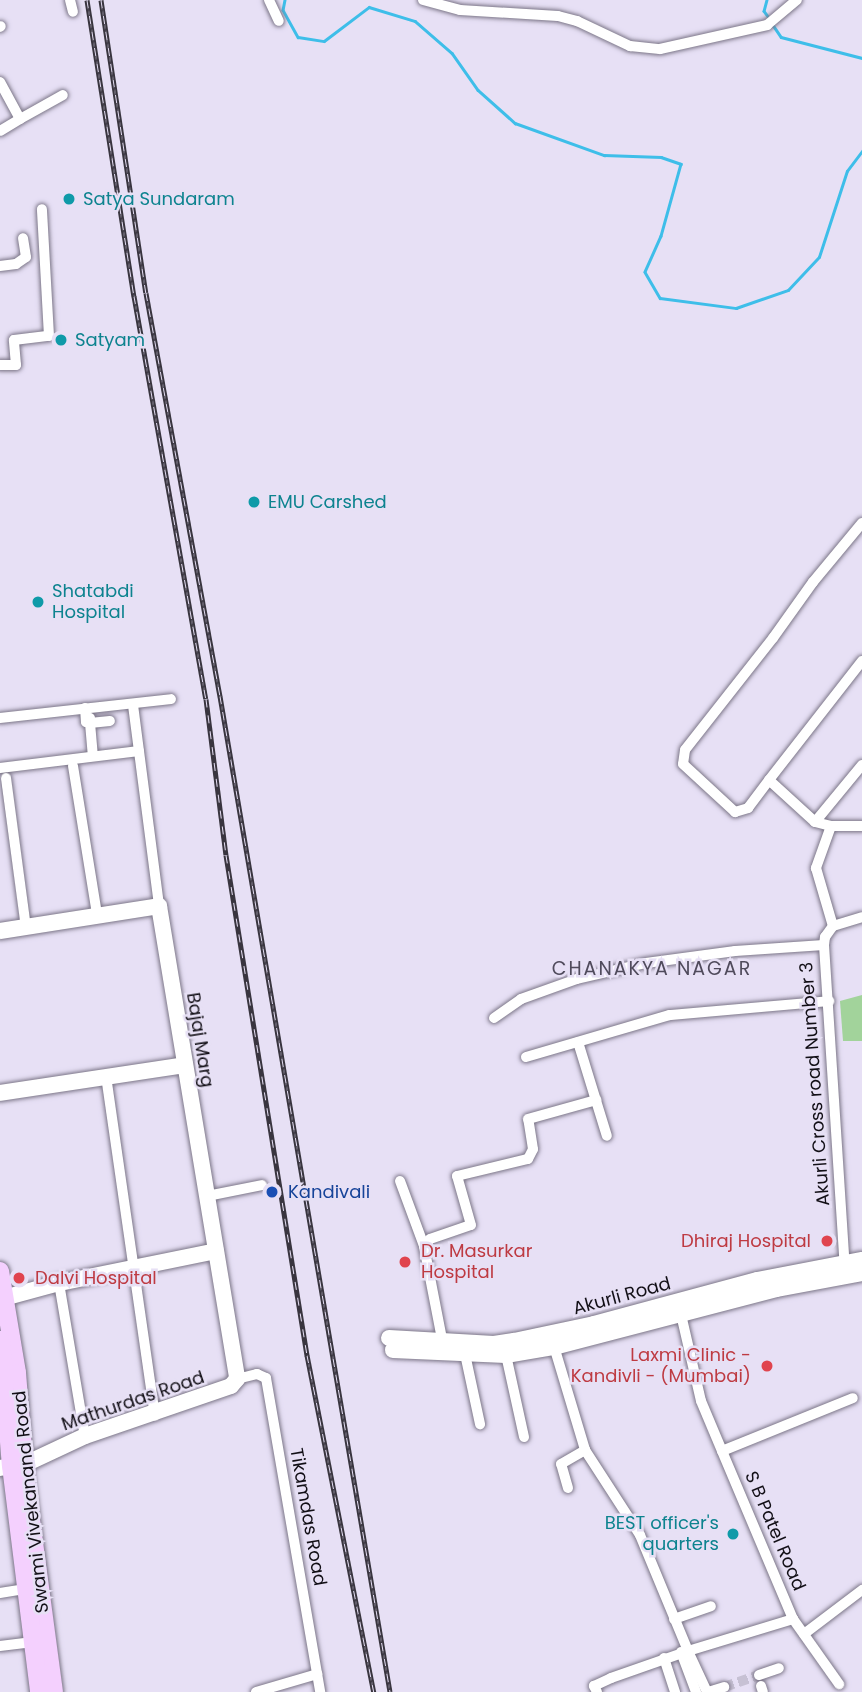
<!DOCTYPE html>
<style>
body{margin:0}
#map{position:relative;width:862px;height:1692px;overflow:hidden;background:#e7e0f5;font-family:Poppins,sans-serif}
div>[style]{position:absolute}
.green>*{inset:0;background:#a2d39b}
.stream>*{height:2.5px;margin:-1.25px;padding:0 1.25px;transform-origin:1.25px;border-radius:1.25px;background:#3ebee9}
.street-tunnel>*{height:10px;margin-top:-5px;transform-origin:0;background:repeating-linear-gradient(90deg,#c7c1d4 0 10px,transparent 0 15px)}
.roads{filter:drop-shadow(0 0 2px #7c7688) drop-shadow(0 0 2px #7c7688)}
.street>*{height:10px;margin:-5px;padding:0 5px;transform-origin:5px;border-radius:5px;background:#fff}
.secondary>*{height:16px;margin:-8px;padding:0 8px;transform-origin:8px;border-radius:8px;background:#fff}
.primary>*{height:18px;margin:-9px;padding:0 9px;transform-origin:9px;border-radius:9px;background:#f4d0fe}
.rail>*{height:5px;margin-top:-2.5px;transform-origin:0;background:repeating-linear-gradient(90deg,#e7e0f5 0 8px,#39353f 0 16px);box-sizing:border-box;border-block:2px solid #39353f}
.dots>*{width:19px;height:19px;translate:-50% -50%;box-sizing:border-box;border:4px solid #e7e0f5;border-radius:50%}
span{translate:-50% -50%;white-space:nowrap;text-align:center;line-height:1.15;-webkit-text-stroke:5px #e7e0f5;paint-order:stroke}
.culture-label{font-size:18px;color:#0d838f}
.left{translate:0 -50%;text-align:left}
.right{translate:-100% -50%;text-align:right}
.street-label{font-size:18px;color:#120f16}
.transit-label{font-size:18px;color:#164399}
.health-label{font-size:18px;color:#be3a42}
.neighbourhood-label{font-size:19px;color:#504b5c;letter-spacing:2px}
</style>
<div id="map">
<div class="green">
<i style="clip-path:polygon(862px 995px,862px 1041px,843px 1041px,840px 1001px)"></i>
</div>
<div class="stream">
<i style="left:285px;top:0;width:10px;rotate:101deg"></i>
<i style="left:283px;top:10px;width:31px;rotate:61deg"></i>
<i style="left:298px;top:37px;width:26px;rotate:9deg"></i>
<i style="left:324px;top:41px;width:56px;rotate:-37.1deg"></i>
<i style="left:369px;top:7px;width:48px;rotate:16.9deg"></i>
<i style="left:415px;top:21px;width:49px;rotate:40.9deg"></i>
<i style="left:452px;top:53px;width:45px;rotate:54.9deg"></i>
<i style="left:478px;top:90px;width:50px;rotate:41.7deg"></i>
<i style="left:515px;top:123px;width:95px;rotate:19.8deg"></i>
<i style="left:604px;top:155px;width:57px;rotate:2deg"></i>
<i style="left:661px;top:157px;width:21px;rotate:19deg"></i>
<i style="left:681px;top:164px;width:75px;rotate:105.5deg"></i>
<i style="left:661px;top:236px;width:39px;rotate:114deg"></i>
<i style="left:645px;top:272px;width:30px;rotate:60deg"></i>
<i style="left:660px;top:298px;width:77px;rotate:7.5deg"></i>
<i style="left:736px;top:308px;width:55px;rotate:-19.1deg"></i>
<i style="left:788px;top:290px;width:45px;rotate:-46.8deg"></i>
<i style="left:819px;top:257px;width:90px;rotate:-72deg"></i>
<i style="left:847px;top:171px;width:25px;rotate:-53deg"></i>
<i style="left:767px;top:0;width:11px;rotate:105deg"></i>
<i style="left:764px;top:11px;width:10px;rotate:53deg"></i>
<i style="left:773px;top:25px;width:14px;rotate:56deg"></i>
<i style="left:781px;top:37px;width:84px;rotate:14.5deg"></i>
</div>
<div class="street-tunnel">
<i style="left:724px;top:1687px;width:37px;rotate:-19deg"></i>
</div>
<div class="roads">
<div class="street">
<i style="left:70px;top:0;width:12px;rotate:76deg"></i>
<i style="left:269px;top:0;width:23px;rotate:65deg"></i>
<i style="left:423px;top:0;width:38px;rotate:15deg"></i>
<i style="left:460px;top:10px;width:98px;rotate:3.5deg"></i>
<i style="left:558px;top:16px;width:20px;rotate:15deg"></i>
<i style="left:577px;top:21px;width:59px;rotate:25.3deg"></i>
<i style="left:630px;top:46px;width:30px;rotate:6deg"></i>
<i style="left:660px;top:49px;width:110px;rotate:-12.6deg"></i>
<i style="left:767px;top:25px;width:39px;rotate:-40deg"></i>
<i style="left:0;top:27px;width:1px;rotate:-45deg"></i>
<i style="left:0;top:82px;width:42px;rotate:61.6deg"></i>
<i style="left:20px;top:119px;width:23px;rotate:149deg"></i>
<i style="left:20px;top:119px;width:49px;rotate:-29.2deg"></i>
<i style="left:0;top:266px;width:16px;rotate:-7deg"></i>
<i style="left:16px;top:264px;width:12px;rotate:-35deg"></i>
<i style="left:26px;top:257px;width:19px;rotate:-99deg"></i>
<i style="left:0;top:365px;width:16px"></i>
<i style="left:16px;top:365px;width:25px;rotate:-95deg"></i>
<i style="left:14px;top:340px;width:35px;rotate:-7deg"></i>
<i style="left:49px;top:336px;width:127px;rotate:-93.2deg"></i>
<i style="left:862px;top:523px;width:77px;rotate:129.7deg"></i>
<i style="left:813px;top:582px;width:69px;rotate:125.5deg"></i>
<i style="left:773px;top:638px;width:142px;rotate:128.2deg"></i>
<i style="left:685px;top:750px;width:14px;rotate:98deg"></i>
<i style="left:683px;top:764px;width:71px;rotate:42.7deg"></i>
<i style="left:735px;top:812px;width:14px;rotate:-17deg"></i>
<i style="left:748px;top:808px;width:35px;rotate:-53deg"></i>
<i style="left:769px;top:780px;width:62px;rotate:42.4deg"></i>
<i style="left:815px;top:822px;width:16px;rotate:14deg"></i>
<i style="left:831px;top:826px;width:31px"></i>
<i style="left:133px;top:705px;width:203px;rotate:82.6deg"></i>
<i style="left:85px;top:708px;width:14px;rotate:86deg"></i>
<i style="left:86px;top:722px;width:4px;rotate:14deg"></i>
<i style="left:90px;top:723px;width:33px;rotate:85deg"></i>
<i style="left:0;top:718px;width:172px;rotate:-6.3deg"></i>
<i style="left:90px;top:718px;width:5px;rotate:90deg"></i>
<i style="left:90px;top:723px;width:20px;rotate:-6deg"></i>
<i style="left:73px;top:766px;width:151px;rotate:80.8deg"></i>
<i style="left:0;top:768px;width:140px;rotate:-7deg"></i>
<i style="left:6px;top:778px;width:150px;rotate:82.4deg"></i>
<i style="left:769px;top:780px;width:151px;rotate:-52deg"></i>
<i style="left:815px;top:822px;width:74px;rotate:-50.5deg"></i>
<i style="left:831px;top:826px;width:45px;rotate:109.7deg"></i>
<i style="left:816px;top:868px;width:60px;rotate:73.7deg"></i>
<i style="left:494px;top:1018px;width:33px;rotate:-35deg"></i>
<i style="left:521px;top:999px;width:59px;rotate:-19.7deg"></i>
<i style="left:577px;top:979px;width:71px;rotate:-13.1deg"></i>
<i style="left:646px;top:963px;width:90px;rotate:-7.7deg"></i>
<i style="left:735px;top:951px;width:89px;rotate:-3.9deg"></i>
<i style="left:578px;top:1042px;width:98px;rotate:72.9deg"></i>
<i style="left:526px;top:1057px;width:150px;rotate:-16.3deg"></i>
<i style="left:670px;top:1015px;width:160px;rotate:-5deg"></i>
<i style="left:106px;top:1076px;width:343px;rotate:81.8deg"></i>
<i style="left:400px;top:1181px;width:69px;rotate:69.7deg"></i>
<i style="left:207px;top:1196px;width:56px;rotate:-11.3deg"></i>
<i style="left:845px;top:1270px;width:326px;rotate:-93.7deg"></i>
<i style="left:824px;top:945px;width:8px;rotate:-83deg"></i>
<i style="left:825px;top:937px;width:14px;rotate:-54deg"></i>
<i style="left:833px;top:926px;width:30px;rotate:-17deg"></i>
<i style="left:59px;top:1283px;width:155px;rotate:80.4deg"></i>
<i style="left:680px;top:1310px;width:93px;rotate:77deg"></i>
<i style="left:701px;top:1401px;width:54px;rotate:67.2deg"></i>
<i style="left:722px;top:1451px;width:182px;rotate:67.1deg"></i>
<i style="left:793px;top:1619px;width:80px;rotate:54.7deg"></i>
<i style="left:442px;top:1339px;width:95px;rotate:-101deg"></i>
<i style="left:424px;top:1246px;width:9px;rotate:-49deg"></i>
<i style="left:430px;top:1239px;width:43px;rotate:-18.9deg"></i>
<i style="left:471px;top:1225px;width:51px;rotate:-105.9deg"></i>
<i style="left:457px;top:1176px;width:73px;rotate:-13.5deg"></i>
<i style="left:528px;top:1159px;width:11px;rotate:-63deg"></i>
<i style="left:533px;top:1149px;width:30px;rotate:-99deg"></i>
<i style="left:528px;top:1119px;width:71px;rotate:-15.6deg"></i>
<i style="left:553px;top:1343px;width:112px;rotate:73.3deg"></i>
<i style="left:585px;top:1450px;width:101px;rotate:57.1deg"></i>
<i style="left:640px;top:1535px;width:126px;rotate:67.5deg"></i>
<i style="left:688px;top:1651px;width:110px;rotate:-16.9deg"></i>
<i style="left:465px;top:1354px;width:72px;rotate:77.9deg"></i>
<i style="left:506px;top:1355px;width:84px;rotate:77.6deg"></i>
<i style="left:237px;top:1379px;width:21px;rotate:-14deg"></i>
<i style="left:257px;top:1374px;width:10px;rotate:24deg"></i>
<i style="left:266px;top:1378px;width:319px;rotate:80.2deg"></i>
<i style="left:722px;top:1451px;width:141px;rotate:-22deg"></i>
<i style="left:568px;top:1488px;width:25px;rotate:-106deg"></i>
<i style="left:561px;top:1464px;width:28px;rotate:-30deg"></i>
<i style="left:0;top:1593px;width:26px;rotate:-9deg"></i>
<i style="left:674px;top:1619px;width:39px;rotate:-19deg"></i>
<i style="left:804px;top:1634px;width:73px;rotate:-37.2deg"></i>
<i style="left:0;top:1646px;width:33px;rotate:-7deg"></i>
<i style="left:681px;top:1652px;width:43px;rotate:69.4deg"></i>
<i style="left:664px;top:1658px;width:36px;rotate:72deg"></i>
<i style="left:759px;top:1675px;width:21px;rotate:-19deg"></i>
<i style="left:761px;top:1686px;width:6px;rotate:72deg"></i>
<i style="left:256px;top:1692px;width:64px;rotate:-16.4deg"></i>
<i style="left:597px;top:1692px;width:7px;rotate:-117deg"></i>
<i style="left:594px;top:1686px;width:19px;rotate:-25deg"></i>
<i style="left:611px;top:1678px;width:82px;rotate:-19.3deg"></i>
<i style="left:688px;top:1651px;width:45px;rotate:65.1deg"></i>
<i style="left:708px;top:1692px;width:17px;rotate:-17deg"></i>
</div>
<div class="secondary">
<i style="left:0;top:931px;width:161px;rotate:-8.9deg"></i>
<i style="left:159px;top:906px;width:479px;rotate:80.6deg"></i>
<i style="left:237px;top:1379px;width:9px;rotate:131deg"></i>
<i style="left:231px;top:1386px;width:154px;rotate:161.1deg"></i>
<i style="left:85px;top:1436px;width:66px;rotate:155deg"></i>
<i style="left:25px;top:1464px;width:25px;rotate:171deg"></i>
<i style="left:0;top:1093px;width:187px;rotate:-8.6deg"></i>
<i style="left:0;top:1299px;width:61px;rotate:-15.2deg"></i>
<i style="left:59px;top:1283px;width:160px;rotate:-11.5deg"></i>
<i style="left:389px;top:1338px;width:105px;rotate:3.3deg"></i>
<i style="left:494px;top:1344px;width:20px;rotate:-9deg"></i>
<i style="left:514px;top:1341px;width:82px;rotate:-12deg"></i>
<i style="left:594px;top:1324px;width:169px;rotate:-15.1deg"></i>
<i style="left:757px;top:1280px;width:107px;rotate:-10.8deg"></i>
<i style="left:393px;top:1350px;width:113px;rotate:2.5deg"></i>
<i style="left:506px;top:1355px;width:49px;rotate:-9.5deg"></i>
<i style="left:554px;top:1347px;width:230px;rotate:-14.6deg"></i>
<i style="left:777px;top:1289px;width:86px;rotate:-10.7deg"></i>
</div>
<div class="primary">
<i style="left:0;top:1271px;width:103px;rotate:80.5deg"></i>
<i style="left:17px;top:1373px;width:102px;rotate:85.5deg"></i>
<i style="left:25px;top:1475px;width:219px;rotate:82.4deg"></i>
<i style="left:1px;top:1340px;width:126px;rotate:85.5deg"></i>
<i style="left:11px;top:1466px;width:228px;rotate:82.9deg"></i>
</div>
</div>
<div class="rail">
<i style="left:87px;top:0;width:300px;rotate:81deg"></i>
<i style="left:134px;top:296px;width:409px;rotate:79.9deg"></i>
<i style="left:206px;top:699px;width:157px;rotate:82.7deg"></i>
<i style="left:226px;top:855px;width:507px;rotate:80.8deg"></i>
<i style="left:307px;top:1355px;width:344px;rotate:78.8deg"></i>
<i style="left:101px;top:0;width:296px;rotate:81.3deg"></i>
<i style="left:146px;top:293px;width:410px;rotate:79.6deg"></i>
<i style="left:220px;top:696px;width:1010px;rotate:80.31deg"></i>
</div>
<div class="dots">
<i style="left:69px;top:199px;background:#0f9aa8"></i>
<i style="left:61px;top:340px;background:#0f9aa8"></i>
<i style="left:254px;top:502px;background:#0f9aa8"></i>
<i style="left:38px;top:602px;background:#0f9aa8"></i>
<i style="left:272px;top:1192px;background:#1a4fb4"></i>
<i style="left:827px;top:1241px;background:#e0444e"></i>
<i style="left:405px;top:1262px;background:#e0444e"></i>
<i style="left:19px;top:1278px;background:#e0444e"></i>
<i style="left:767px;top:1366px;background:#e0444e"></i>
<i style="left:733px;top:1534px;background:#0f9aa8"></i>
</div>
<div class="culture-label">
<span class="left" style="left:83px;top:199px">Satya Sundaram</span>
<span class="left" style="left:75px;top:340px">Satyam</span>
<span class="left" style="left:268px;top:502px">EMU Carshed</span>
<span class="left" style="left:52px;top:602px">Shatabdi<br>Hospital</span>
<span class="right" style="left:719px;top:1534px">BEST officer's<br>quarters</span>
</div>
<div class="street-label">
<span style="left:200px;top:1040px;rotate:81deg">Bajaj Marg</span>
<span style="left:815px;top:1084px;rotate:-94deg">Akurli Cross road Number 3</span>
<span style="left:622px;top:1296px;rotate:-15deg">Akurli Road</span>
<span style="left:133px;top:1401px;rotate:-19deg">Mathurdas Road</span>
<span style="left:31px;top:1502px;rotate:-96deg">Swami Vivekanand Road</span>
<span style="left:308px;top:1517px;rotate:80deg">Tikamdas Road</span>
<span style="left:775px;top:1531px;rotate:67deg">S B Patel Road</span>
</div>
<div class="transit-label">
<span class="left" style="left:288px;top:1192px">Kandivali</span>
</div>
<div class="health-label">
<span class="right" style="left:811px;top:1241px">Dhiraj Hospital</span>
<span class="left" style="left:421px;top:1262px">Dr. Masurkar<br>Hospital</span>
<span class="left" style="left:35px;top:1278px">Dalvi Hospital</span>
<span class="right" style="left:751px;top:1366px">Laxmi Clinic -<br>Kandivli - (Mumbai)</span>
</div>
<div class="neighbourhood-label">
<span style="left:652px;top:969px">CHANAKYA NAGAR</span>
</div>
</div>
